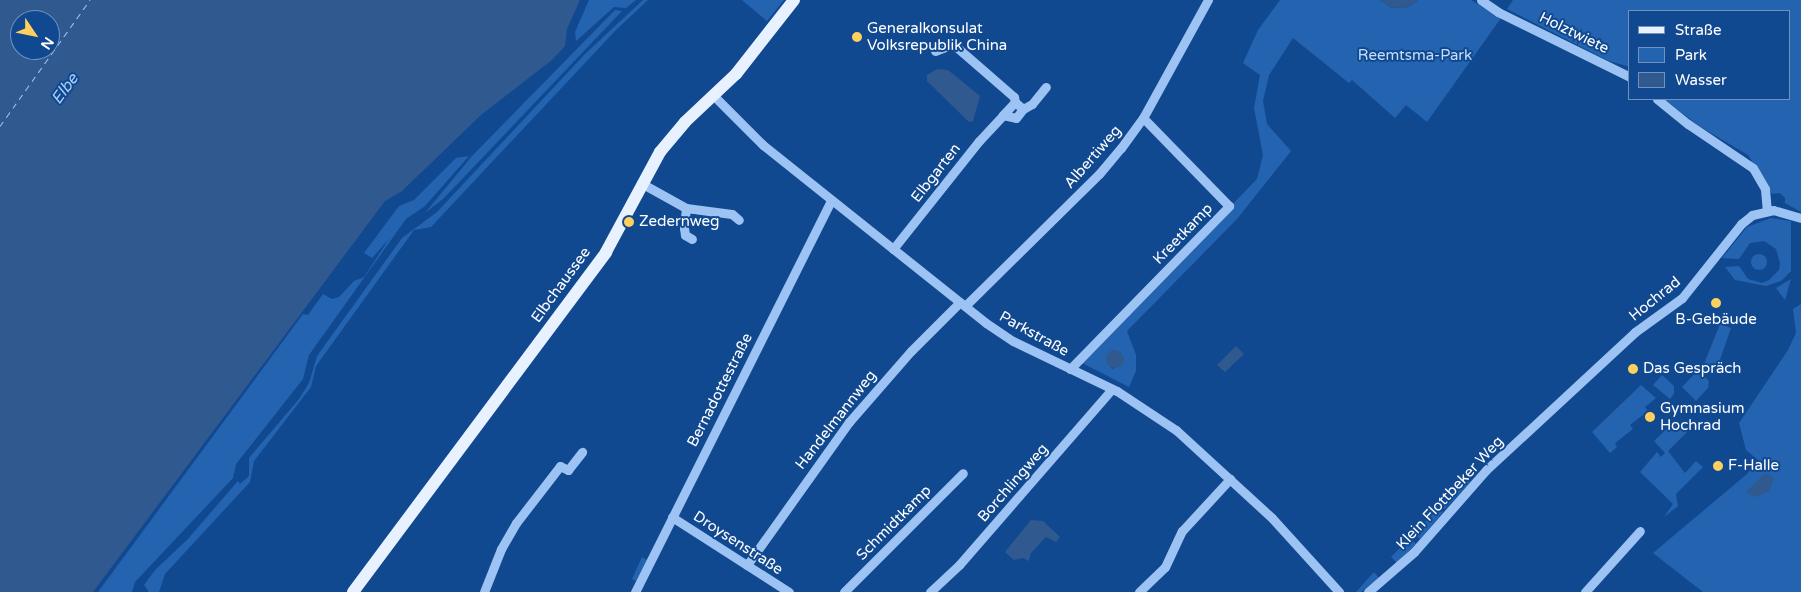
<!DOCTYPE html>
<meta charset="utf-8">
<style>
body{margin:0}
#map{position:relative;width:1801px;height:592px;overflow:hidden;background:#114991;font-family:"Varela Round",sans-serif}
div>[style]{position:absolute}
.green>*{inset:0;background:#2363b0}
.round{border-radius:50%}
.water>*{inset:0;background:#30598f}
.ferry>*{height:1px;margin-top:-0.5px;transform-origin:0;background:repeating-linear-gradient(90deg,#a8cdfa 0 6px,transparent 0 11px)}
.minor>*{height:9px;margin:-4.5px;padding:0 4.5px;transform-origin:4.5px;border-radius:4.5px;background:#9cc3f3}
.major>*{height:12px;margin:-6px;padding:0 6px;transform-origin:6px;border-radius:6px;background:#e8f1ff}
.dots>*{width:14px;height:14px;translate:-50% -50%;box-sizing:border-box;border:2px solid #114991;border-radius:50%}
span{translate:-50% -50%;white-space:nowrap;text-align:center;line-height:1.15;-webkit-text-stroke:4px #114991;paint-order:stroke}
.poi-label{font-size:15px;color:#fff}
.left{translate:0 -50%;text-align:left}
.street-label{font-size:15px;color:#fff}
.park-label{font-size:15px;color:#c4defd}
.water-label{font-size:16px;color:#a8cdfa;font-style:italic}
.legend{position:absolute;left:1628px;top:10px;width:162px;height:90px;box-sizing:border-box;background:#114991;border:1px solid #7092bd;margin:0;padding:6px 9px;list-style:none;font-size:15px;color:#fff}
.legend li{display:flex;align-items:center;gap:10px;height:25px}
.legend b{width:25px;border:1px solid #7092bd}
.north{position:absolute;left:10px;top:10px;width:50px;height:50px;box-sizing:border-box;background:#114991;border:1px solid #7092bd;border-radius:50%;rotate:124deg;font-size:14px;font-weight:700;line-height:20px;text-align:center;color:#fff}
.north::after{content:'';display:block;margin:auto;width:18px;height:22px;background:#ffd05e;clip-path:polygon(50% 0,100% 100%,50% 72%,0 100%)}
</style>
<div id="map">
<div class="green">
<i style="clip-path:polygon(589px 0,636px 0,626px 8px,614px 7px,576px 41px,575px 32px)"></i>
<i style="clip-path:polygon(643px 0,648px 0,615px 31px,431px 227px,414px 230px,316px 366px,311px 387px,254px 461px,250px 482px,165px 574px,159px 592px,149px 592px,144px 585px,155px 570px,187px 540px,238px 481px,240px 484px,249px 476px,249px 458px,299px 399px,309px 383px,317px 356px,402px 238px,437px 212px,585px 54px)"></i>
<i style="clip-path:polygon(742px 0,784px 0,767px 21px)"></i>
<i style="clip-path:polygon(evenodd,1280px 0,1380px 0,1392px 8px,1409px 7px,1418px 0,1471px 0,1501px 18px,1427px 122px,1406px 105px,1395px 118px,1352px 80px,1349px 83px,1293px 38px,1269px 75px,1263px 101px,1267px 124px,1291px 151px,1237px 219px,1127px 331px,1136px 355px,1136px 371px,1129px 387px,1080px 362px,1257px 179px,1263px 155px,1254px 108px,1260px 75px,1243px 63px,1258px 30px,1280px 0,1112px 350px,1124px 357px,1113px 369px,1107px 363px,1112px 350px)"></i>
<i style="clip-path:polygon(1513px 0,1801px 0,1801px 212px,1785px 203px,1785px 198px,1780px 193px,1772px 194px,1748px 155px,1699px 126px,1664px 99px,1790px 99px,1790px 11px,1630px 11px,1630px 67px,1609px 61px,1507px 9px)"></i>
<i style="clip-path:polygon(615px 10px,622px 11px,444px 198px,425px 213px,472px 156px)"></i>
<i style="clip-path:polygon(469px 156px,425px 206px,406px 219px,309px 355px,303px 379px,236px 464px,233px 478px,135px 582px,132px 592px,98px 592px,303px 314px,308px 315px,323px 294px,332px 299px,339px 297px,354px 281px,364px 277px,389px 239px,372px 258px,364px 253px,399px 206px,414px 200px,456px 158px)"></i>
<i style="clip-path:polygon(1771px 218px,1791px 221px,1791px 271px,1781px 281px,1766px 286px,1735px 280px,1725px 267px,1739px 266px,1748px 279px,1762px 283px,1769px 280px,1779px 270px,1780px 263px,1776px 249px,1764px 241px,1750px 243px,1739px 259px,1722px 258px,1747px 227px)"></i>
<i class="round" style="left:1751px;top:254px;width:16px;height:16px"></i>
<i style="clip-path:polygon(1791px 279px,1785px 300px,1776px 288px)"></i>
<i style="clip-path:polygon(1801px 304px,1801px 592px,1703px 592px,1653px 553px,1747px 474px,1758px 460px,1746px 450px,1739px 423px,1788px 350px,1796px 333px,1793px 309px)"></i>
<i style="clip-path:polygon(1720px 324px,1731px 328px,1715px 374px,1702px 369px)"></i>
<i style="clip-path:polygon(1698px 370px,1709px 381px,1708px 388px,1696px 401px,1682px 387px)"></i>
<i style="clip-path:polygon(1662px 375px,1674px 386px,1674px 394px,1670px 399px,1653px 385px)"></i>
<i style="clip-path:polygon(1641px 385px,1656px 398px,1645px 407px,1648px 411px,1630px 425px,1633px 429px,1615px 443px,1617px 447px,1610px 453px,1592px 432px)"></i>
<i style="clip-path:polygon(1676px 420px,1687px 432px,1668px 451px,1685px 473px,1696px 461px,1703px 467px,1676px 494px,1678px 506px,1664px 517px,1673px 504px,1640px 472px,1657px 452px,1661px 457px,1665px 453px,1654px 441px)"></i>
<i style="clip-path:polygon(1466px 478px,1470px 482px,1445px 509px,1441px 505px)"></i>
<i style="clip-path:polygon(1438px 508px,1443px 512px,1420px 539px,1414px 534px)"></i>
<i style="clip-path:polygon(1410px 538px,1416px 544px,1397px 563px,1391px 557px)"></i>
<i style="clip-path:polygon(642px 557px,647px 560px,636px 581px,632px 579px)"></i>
<i style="clip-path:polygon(1374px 572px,1379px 578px,1361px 592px,1356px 592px)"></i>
</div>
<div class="water">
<i style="clip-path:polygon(evenodd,0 0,580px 0,567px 29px,565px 46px,552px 60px,481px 115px,402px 191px,385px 201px,93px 592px,0 592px,0 0,20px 20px,50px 20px,50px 50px,20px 50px,20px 20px)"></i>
<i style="clip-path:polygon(1380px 0,1418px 0,1409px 7px,1392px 8px)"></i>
<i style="clip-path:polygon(937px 69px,948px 70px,980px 96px,973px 121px,969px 122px,927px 81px,927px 75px)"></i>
<i style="clip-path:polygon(1236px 346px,1244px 354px,1225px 372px,1217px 365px)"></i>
<i class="round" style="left:1106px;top:350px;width:18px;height:18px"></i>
<i style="clip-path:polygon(1765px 473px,1774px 478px,1769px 491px,1757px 497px,1748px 494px,1747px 491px)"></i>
<i style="clip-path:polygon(1031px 520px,1043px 521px,1060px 537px,1056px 542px,1046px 537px,1031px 553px,1029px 561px,1023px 558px,1014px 560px,1005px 552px)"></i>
</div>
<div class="ferry">
<i style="left:0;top:126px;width:155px;rotate:-54.5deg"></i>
</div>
<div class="minor">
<i style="left:1481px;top:0;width:21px;rotate:35deg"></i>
<i style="left:1498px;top:12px;width:147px;rotate:26.2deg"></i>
<i style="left:935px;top:51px;width:19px;rotate:-21deg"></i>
<i style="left:953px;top:44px;width:81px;rotate:41deg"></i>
<i style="left:1014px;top:97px;width:5px;rotate:79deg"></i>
<i style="left:714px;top:96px;width:69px;rotate:45deg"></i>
<i style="left:763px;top:145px;width:285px;rotate:38.6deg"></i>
<i style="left:986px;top:323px;width:32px;rotate:34deg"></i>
<i style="left:1013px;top:341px;width:115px;rotate:25.7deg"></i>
<i style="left:1117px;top:391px;width:71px;rotate:33.5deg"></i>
<i style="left:1176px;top:430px;width:130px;rotate:42.5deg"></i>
<i style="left:1272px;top:518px;width:100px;rotate:47.8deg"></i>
<i style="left:1657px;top:99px;width:40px;rotate:39deg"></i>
<i style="left:1688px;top:124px;width:78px;rotate:34.1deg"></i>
<i style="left:1753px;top:168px;width:24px;rotate:60deg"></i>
<i style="left:1765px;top:189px;width:22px;rotate:85deg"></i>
<i style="left:1023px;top:109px;width:10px;rotate:-29deg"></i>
<i style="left:1032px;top:104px;width:22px;rotate:-51deg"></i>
<i style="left:641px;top:183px;width:51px;rotate:29.1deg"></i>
<i style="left:686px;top:208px;width:46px;rotate:7.4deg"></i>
<i style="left:732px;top:214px;width:9px;rotate:41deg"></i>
<i style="left:686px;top:208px;width:20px;rotate:96deg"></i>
<i style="left:684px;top:228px;width:7px;rotate:82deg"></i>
<i style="left:685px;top:235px;width:8px;rotate:30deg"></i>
<i style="left:893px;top:249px;width:138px;rotate:-51.5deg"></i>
<i style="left:979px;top:141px;width:35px;rotate:-47deg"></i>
<i style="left:1003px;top:115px;width:13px;rotate:13deg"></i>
<i style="left:1016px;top:118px;width:11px;rotate:-52deg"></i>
<i style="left:1023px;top:109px;width:11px;rotate:-139deg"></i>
<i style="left:1015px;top:102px;width:18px;rotate:133deg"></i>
<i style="left:965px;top:306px;width:188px;rotate:-44.6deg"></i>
<i style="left:1099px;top:174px;width:34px;rotate:-50deg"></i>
<i style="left:1121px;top:148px;width:37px;rotate:-54deg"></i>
<i style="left:1143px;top:118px;width:135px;rotate:-61.2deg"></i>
<i style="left:1070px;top:369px;width:228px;rotate:-45.7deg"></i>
<i style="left:1229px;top:206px;width:123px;rotate:-134.3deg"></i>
<i style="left:672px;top:517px;width:139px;rotate:32.7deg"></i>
<i style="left:747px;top:565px;width:176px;rotate:-54.5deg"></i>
<i style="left:849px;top:422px;width:94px;rotate:-48.9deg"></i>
<i style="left:911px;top:351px;width:69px;rotate:-45deg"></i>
<i style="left:484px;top:592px;width:46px;rotate:-68.4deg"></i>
<i style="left:501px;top:549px;width:30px;rotate:-60deg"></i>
<i style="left:516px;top:523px;width:72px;rotate:-52.3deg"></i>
<i style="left:560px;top:466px;width:9px;rotate:27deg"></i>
<i style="left:568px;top:470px;width:23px;rotate:-52deg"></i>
<i style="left:635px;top:592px;width:438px;rotate:-63.4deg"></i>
<i style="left:844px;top:592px;width:168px;rotate:-45deg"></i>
<i style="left:930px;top:592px;width:40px;rotate:-43deg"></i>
<i style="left:959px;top:565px;width:233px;rotate:-49deg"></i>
<i style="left:1139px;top:592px;width:36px;rotate:-44deg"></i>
<i style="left:1165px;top:567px;width:40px;rotate:-65deg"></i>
<i style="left:1182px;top:531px;width:71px;rotate:-47.3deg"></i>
<i style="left:1368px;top:592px;width:61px;rotate:-41deg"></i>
<i style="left:1414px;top:552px;width:109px;rotate:-48.7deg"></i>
<i style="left:1486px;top:470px;width:203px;rotate:-42.8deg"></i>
<i style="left:1635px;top:332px;width:58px;rotate:-35.9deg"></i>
<i style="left:1682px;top:298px;width:95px;rotate:-51.4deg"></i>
<i style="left:1741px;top:224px;width:14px;rotate:-39deg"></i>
<i style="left:1752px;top:215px;width:22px;rotate:-13deg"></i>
<i style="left:1773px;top:210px;width:29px;rotate:16deg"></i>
<i style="left:1585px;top:592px;width:82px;rotate:-48deg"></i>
</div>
<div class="major">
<i style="left:353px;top:592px;width:424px;rotate:-53.3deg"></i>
<i style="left:606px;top:252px;width:114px;rotate:-61.6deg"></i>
<i style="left:660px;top:152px;width:39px;rotate:-50deg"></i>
<i style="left:685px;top:122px;width:70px;rotate:-43.3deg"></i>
<i style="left:736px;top:74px;width:94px;rotate:-51.9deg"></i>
</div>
<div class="dots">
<i style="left:857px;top:37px;background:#ffd05e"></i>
<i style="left:629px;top:222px;background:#ffd05e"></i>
<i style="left:1716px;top:303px;background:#ffd05e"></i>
<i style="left:1633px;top:369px;background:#ffd05e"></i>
<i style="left:1650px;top:417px;background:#ffd05e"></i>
<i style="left:1718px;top:466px;background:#ffd05e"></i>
</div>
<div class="poi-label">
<span class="left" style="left:867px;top:37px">Generalkonsulat<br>Volksrepublik China</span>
<span class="left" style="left:639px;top:222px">Zedernweg</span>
<span style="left:1716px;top:320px">B-Gebäude</span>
<span class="left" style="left:1643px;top:369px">Das Gespräch</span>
<span class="left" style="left:1660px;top:417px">Gymnasium<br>Hochrad</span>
<span class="left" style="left:1728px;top:466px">F-Halle</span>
</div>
<div class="street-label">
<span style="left:1574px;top:33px;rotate:26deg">Holztwiete</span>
<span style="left:1093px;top:157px;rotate:-49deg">Albertiweg</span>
<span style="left:936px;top:173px;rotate:-52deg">Elbgarten</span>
<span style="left:1183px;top:234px;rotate:-46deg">Kreetkamp</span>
<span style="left:561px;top:285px;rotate:-54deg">Elbchaussee</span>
<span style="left:1655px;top:299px;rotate:-39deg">Hochrad</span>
<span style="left:1034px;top:334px;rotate:29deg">Parkstraße</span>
<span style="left:720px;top:390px;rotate:-63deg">Bernadottestraße</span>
<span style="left:836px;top:420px;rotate:-52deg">Handelmannweg</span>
<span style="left:1013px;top:483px;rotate:-49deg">Borchlingweg</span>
<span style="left:1450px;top:493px;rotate:-47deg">Klein Flottbeker Weg</span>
<span style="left:894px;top:523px;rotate:-45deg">Schmidtkamp</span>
<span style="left:738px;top:543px;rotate:33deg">Droysenstraße</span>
</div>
<div class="park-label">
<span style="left:1415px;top:56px">Reemtsma-Park</span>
</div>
<div class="water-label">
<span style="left:65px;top:89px;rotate:-54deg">Elbe</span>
</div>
<ul class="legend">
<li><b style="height:6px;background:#e8f1ff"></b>Straße</li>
<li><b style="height:14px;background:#2363b0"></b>Park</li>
<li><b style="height:14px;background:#30598f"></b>Wasser</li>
</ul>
<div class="north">N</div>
</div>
